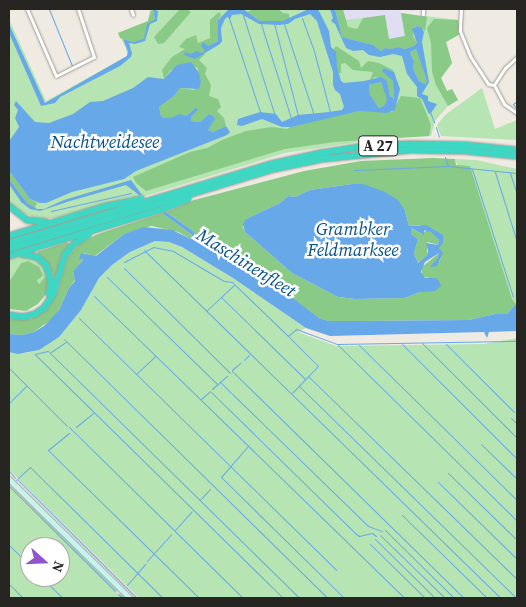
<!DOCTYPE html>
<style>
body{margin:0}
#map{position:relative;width:526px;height:607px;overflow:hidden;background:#efebe3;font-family:"Source Serif 4",serif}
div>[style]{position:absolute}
.education>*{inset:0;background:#e1def4}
.green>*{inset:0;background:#b6e4b3}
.forest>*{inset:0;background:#89ca86}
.water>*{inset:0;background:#67a8e9}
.stream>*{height:1px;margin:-0.5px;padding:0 0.5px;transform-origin:0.5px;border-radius:0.5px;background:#67a8e9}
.roads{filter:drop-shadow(0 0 1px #9f9b93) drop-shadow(0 0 1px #9f9b93)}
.street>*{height:3px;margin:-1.5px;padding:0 1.5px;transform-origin:1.5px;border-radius:1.5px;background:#fff}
.secondary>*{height:4.5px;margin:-2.25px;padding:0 2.25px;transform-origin:2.25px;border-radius:2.25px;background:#c5f3ed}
.highway>*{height:6px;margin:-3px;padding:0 3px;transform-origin:3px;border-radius:3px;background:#3dd7c4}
span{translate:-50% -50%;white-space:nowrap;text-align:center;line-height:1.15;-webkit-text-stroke:5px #fff;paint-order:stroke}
.shield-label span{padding:1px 4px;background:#fff;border:1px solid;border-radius:4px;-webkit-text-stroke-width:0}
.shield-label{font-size:15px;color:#262522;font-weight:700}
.water-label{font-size:18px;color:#07528d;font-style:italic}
.frame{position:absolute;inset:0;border:10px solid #262522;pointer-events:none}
.north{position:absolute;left:20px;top:537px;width:50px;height:50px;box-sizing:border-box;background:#fff;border:1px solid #a8a8a7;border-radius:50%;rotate:110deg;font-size:14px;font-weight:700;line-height:20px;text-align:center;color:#262522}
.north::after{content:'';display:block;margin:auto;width:18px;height:22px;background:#9055cc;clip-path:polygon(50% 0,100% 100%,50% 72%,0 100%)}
</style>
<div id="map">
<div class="education">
<i style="clip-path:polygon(343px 9px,415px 9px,415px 11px,401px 10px,405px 37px,389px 39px,345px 20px)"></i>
</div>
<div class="green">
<i style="clip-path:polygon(150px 9px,343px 9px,345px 20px,363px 18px,357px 29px,389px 39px,405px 36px,401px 13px,458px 20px,460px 34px,446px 42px,452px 63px,441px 78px,447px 91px,452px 89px,458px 100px,448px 106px,435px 121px,431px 136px,384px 138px,285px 153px,145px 196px,131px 197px,54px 218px,37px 219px,15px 209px,9px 202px,9px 19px,46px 101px,127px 56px,126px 48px,118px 33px,148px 21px)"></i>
<i style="clip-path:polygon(482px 88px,495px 129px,517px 120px,517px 140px,441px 136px,437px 125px,445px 115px)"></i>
<i style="clip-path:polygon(455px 159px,476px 160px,517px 169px,517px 305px,512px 299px)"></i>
<i style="clip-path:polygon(155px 241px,169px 242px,182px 247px,233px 278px,306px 328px,298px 332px,336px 346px,484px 344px,517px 338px,517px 598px,139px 598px,9px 470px,9px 352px,26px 353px,39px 350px,70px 324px,99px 278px,112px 265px,130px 252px)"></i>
<i style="clip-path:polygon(25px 255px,32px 257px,44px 265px,49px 279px,39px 284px,27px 261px,21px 263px,9px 282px,9px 259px)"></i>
<i style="clip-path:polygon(evenodd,14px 485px,119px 590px,116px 592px,120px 595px,122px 592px,129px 598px,9px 598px,9px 486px,80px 555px,11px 487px,14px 485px,30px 547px,60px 547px,60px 577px,30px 577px,30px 547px)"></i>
</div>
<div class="forest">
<i style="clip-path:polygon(180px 9px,187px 9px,191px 12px,164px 43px,158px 44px,154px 37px)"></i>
<i style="clip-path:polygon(254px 9px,278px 9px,283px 13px,289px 14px,289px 18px,282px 21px,260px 21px,247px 12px)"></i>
<i style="clip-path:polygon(335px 9px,343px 9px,348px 27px,357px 29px,363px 18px,385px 15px,389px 39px,405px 36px,401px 13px,427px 17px,425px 31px,419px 26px,414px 27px,413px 36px,417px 43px,414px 46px,405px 49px,398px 47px,391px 49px,385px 48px,381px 51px,373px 45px,342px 37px)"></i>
<i style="clip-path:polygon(153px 10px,155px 19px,147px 27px,144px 40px,133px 42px,120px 38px,118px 33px,148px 21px,151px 11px)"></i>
<i style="clip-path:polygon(219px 12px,221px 15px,218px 20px,219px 40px,208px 46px,204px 52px,205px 54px,199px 60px,207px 68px,205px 74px,211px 85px,209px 96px,218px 99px,221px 107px,217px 111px,224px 118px,226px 126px,213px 132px,208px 130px,214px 119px,212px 115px,209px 114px,200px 122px,191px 121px,191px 117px,198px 110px,197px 107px,186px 116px,164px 118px,161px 116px,159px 107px,174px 96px,180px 88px,194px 90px,201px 81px,197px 67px,171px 70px,164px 79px,162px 70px,172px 57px,185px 49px,179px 47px,186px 39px,196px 35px,198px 43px,210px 38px,210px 20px)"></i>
<i style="clip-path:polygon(434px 19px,458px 20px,460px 34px,446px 42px,452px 63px,441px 78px,447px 91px,452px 89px,458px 100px,448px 106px,436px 85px,432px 72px,431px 43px,427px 28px)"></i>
<i style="clip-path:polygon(336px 46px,359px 61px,361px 68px,368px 61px,379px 63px,393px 70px,397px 79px,394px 72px,384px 68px,393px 81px,394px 99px,390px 96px,387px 81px,375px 77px,370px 80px,373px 72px,353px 70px,345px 63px,341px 64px,341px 73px,338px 73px,333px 50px)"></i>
<i style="clip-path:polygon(416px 49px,425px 75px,427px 82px,425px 84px,419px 81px,413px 69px,414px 60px,410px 52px)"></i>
<i style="clip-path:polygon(381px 82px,388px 99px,385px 105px,379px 108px,370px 95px,369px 85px)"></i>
<i style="clip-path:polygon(401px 96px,420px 98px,431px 125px,429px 136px,335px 142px,285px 149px,146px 191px,136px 183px,133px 177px,190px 152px,207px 148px,222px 140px,246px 131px,272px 127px,287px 129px,295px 124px,359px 111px,392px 112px)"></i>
<i style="clip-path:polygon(9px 153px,10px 172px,30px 199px,37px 203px,35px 208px,27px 203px,9px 179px)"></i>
<i style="clip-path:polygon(evenodd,433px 158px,455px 159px,456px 165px,470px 166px,512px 299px,516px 304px,507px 314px,495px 314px,469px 320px,361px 321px,329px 321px,319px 318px,255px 271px,199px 240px,193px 231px,166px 212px,194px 200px,304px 171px,361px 161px,433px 158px,352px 184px,363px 184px,405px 211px,409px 226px,420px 225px,440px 234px,439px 248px,442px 255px,439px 262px,439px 253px,422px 267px,422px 277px,430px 278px,420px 292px,405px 298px,355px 299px,338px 297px,292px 273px,245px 232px,243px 227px,246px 219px,280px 203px,288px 196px,295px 197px,310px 190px,352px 184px)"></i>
<i style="clip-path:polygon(162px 213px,192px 235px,191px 239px,178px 232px,151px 226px,124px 234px,95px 256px,83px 253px,83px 260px,73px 271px,75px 280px,69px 288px,59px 310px,52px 319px,34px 332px,22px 335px,9px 334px,9px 319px,31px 319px,48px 308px,58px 290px,68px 257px,80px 243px,98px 234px)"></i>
<i style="clip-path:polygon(411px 228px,422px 234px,426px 230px,432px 232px,439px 240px,438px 245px,427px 242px,427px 255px,418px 263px,414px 253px,418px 239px,411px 234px)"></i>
<i style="clip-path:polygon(67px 242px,71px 245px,60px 262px,56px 277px,53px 276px,50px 267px,37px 252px)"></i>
<i style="clip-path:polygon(28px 261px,39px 267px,42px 273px,43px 276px,37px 280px,39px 284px,47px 275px,49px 279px,47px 293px,38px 304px,26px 311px,9px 309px,9px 282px,21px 263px)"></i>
</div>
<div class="water">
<i style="clip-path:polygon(153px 9px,158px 11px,157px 21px,150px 24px,145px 41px,135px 44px,129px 43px,132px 53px,131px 57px,120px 66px,60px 97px,55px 103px,41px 106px,9px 33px,9px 24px,45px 103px,127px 56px,128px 52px,123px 39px,133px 42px,144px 39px,147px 24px,155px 19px)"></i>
<i style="clip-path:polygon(evenodd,229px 9px,243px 9px,260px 21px,282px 21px,309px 9px,318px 9px,329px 31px,331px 47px,336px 52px,337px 67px,341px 81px,344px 83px,364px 81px,381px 77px,387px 81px,390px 96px,394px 99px,393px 81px,382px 71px,384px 68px,394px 72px,400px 89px,395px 110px,387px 113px,359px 111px,291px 127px,282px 127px,262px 119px,242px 126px,237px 125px,238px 119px,260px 112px,276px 114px,282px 122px,298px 115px,329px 112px,342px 110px,344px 107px,340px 94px,335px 90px,333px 85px,333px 72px,320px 31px,317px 21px,310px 14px,295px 19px,288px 24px,279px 25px,259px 24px,241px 14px,232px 15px,230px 19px,227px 17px,225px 19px,221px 28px,222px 41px,220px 44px,195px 59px,184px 55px,185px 52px,191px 54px,196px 51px,202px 53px,205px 51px,201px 46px,203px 42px,208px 46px,218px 41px,218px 20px,229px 9px,381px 82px,387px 99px,385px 105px,379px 108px,370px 95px,369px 85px,381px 82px)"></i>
<i style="clip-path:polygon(evenodd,330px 9px,335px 9px,342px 37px,373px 45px,381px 51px,385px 48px,391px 49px,398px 47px,405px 49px,414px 46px,417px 43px,412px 29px,417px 26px,421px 27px,424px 32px,422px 42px,429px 82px,422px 94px,428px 96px,428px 101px,437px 104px,431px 113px,429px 114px,422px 99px,417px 96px,417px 87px,407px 74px,402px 56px,393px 54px,380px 57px,369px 55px,363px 50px,353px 51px,346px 48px,335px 24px,331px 21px,333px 18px,330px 9px,416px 49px,425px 75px,427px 82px,425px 84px,419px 81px,413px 69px,414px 61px,410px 52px,416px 49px)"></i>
<i style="clip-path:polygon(191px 62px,199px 73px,201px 81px,199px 89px,180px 88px,174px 96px,159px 107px,161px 116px,164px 118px,174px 117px,179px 114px,186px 116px,197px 107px,198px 110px,191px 117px,191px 121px,200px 122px,209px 114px,212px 115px,215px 119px,208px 130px,213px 132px,226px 126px,230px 132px,227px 135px,136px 171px,124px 179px,72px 192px,46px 203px,40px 203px,30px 199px,10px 172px,9px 147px,10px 140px,19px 127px,15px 118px,18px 110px,14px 105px,16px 101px,35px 122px,49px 123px,73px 114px,90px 102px,103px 101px,133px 88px,148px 77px,164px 79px,177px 65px)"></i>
<i style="clip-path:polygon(9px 179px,27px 203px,37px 209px,44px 209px,64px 200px,131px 180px,142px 195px,139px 195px,126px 185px,70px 201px,40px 211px,30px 209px,21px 202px,9px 184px)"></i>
<i style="clip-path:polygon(evenodd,352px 184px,363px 184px,385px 192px,398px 200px,405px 211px,409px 226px,426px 225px,443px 235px,443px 243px,439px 248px,443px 253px,437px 266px,430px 267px,438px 258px,439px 253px,425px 262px,421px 272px,425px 278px,436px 278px,439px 281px,441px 286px,435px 291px,420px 292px,405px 298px,355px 299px,338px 297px,292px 273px,245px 232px,243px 224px,246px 219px,280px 203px,288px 196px,295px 197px,310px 190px,352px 184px,411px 228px,424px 235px,424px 230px,431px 232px,439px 240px,438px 245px,426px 243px,428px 251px,427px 255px,418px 263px,414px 253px,418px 239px,411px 234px,411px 228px)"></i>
<i style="clip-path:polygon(166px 212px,193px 231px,199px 240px,265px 277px,319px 318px,329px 321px,361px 321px,469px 320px,495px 314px,507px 314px,516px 304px,517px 331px,489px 332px,487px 338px,484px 332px,330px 336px,306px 328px,233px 278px,182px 247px,169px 242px,155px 241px,130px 252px,112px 265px,99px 278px,81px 310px,59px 337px,39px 350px,18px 354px,9px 352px,9px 334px,22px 335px,34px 332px,44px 326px,59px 310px,69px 288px,75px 281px,73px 271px,83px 260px,82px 258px,79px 260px,81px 253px,96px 256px,124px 234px,144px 227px,172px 230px,191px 239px,192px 235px,162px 213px)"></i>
</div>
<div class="stream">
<i style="left:49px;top:9px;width:61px;rotate:68deg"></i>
<i style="left:243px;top:15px;width:106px;rotate:72.4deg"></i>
<i style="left:229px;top:18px;width:99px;rotate:71.7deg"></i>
<i style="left:302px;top:18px;width:35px;rotate:70deg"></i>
<i style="left:314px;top:51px;width:63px;rotate:75.3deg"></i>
<i style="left:274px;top:23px;width:96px;rotate:75.5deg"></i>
<i style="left:261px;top:24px;width:99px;rotate:72.3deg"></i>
<i style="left:284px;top:24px;width:96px;rotate:71.8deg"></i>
<i style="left:517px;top:101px;width:5px;rotate:143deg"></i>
<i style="left:513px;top:104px;width:6px;rotate:51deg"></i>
<i style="left:430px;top:112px;width:11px;rotate:68deg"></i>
<i style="left:436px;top:127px;width:10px;rotate:73deg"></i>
<i style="left:445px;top:157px;width:9px;rotate:72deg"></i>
<i style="left:448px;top:166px;width:69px;rotate:5.8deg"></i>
<i style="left:472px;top:169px;width:134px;rotate:72.2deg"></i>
<i style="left:354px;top:170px;width:94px;rotate:-2.4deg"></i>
<i style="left:495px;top:172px;width:73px;rotate:72.6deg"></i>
<i style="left:510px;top:173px;width:23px;rotate:72deg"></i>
<i style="left:51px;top:211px;width:82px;rotate:-12.7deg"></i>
<i style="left:144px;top:250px;width:498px;rotate:44.3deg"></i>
<i style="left:124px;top:262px;width:33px;rotate:-27deg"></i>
<i style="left:153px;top:247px;width:20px;rotate:11deg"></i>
<i style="left:173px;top:251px;width:59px;rotate:30.5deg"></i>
<i style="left:224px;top:281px;width:8px;rotate:7deg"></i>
<i style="left:232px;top:282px;width:78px;rotate:44deg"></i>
<i style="left:288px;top:336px;width:11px;rotate:-41deg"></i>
<i style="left:296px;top:329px;width:44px;rotate:20.1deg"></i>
<i style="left:337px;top:344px;width:180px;rotate:-1deg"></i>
<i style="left:124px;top:268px;width:149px;rotate:44.7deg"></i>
<i style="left:107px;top:277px;width:153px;rotate:44.2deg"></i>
<i style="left:94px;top:296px;width:434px;rotate:44.2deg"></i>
<i style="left:221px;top:297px;width:117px;rotate:44.3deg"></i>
<i style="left:206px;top:311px;width:38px;rotate:-43deg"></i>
<i style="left:79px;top:318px;width:360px;rotate:44.4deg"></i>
<i style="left:289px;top:337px;width:41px;rotate:45deg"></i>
<i style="left:318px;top:366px;width:37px;rotate:134deg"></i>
<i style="left:64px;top:339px;width:370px;rotate:44.5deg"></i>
<i style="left:422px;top:343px;width:134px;rotate:45deg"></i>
<i style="left:337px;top:344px;width:252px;rotate:44.5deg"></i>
<i style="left:402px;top:344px;width:163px;rotate:45deg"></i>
<i style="left:446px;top:344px;width:96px;rotate:45deg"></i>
<i style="left:359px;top:345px;width:221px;rotate:44.5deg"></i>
<i style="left:51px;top:352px;width:18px;rotate:-34deg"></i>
<i style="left:244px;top:360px;width:7px;rotate:-45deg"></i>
<i style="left:9px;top:368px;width:82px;rotate:45deg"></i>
<i style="left:232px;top:370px;width:11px;rotate:-41deg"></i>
<i style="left:232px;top:371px;width:325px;rotate:44.4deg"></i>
<i style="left:136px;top:374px;width:26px;rotate:-43deg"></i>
<i style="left:308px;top:376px;width:291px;rotate:44.2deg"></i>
<i style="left:220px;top:382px;width:206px;rotate:44.2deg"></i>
<i style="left:368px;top:526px;width:15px;rotate:20deg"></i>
<i style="left:299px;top:386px;width:303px;rotate:44.3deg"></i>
<i style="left:212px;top:389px;width:20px;rotate:-41deg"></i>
<i style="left:210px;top:391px;width:204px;rotate:44.4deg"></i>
<i style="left:356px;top:534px;width:4px;rotate:34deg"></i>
<i style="left:359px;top:536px;width:13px;rotate:-13deg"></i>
<i style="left:372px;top:533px;width:5px;rotate:37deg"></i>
<i style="left:201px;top:399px;width:11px;rotate:-41deg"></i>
<i style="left:9px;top:403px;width:24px;rotate:-45deg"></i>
<i style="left:511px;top:418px;width:8px;rotate:45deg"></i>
<i style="left:69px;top:427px;width:244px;rotate:44.5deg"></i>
<i style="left:76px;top:427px;width:22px;rotate:-39deg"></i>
<i style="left:69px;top:433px;width:27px;rotate:141deg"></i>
<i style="left:48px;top:450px;width:211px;rotate:44.4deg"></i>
<i style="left:481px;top:444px;width:50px;rotate:44.2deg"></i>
<i style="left:248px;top:446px;width:41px;rotate:131.1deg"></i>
<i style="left:221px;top:477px;width:173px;rotate:44.5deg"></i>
<i style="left:9px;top:471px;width:9px;rotate:49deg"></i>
<i style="left:448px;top:473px;width:96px;rotate:44.2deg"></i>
<i style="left:16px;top:480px;width:19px;rotate:-43deg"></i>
<i style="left:30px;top:467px;width:187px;rotate:44.6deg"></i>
<i style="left:18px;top:480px;width:168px;rotate:44.8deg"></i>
<i style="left:438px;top:482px;width:110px;rotate:44.3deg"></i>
<i style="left:9px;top:486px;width:149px;rotate:44.7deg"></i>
<i style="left:200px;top:500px;width:15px;rotate:-48deg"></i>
<i style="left:402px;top:515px;width:119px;rotate:44.3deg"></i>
<i style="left:175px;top:530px;width:25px;rotate:-48deg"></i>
<i style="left:385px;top:530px;width:97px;rotate:44.6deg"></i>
<i style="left:380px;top:535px;width:91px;rotate:44.1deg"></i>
<i style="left:375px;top:539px;width:84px;rotate:44.5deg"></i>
<i style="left:370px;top:544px;width:77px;rotate:44.5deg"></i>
<i style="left:9px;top:545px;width:30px;rotate:45deg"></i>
<i style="left:147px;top:561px;width:36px;rotate:-48deg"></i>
<i style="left:41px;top:577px;width:30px;rotate:44deg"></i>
<i style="left:9px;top:584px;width:20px;rotate:45deg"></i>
<i style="left:127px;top:585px;width:28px;rotate:-49deg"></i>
<i style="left:118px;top:594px;width:6px;rotate:39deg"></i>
<i style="left:283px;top:598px;width:348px;rotate:-135.5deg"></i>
<i style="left:35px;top:354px;width:13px;rotate:-13deg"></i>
<i style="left:48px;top:351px;width:352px;rotate:44.5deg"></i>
</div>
<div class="roads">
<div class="street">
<i style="left:27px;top:9px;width:73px;rotate:66.6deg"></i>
<i style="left:56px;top:76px;width:42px;rotate:-26.6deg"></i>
<i style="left:94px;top:57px;width:51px;rotate:-108.4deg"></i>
<i style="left:131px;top:9px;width:6px;rotate:72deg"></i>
<i style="left:461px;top:9px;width:22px;rotate:93deg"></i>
<i style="left:460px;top:31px;width:27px;rotate:68deg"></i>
<i style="left:470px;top:56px;width:33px;rotate:57deg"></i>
<i style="left:488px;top:84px;width:6px;rotate:9deg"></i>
<i style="left:423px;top:14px;width:5px;rotate:-90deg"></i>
<i style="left:517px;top:57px;width:16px;rotate:137deg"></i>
<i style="left:505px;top:68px;width:20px;rotate:123deg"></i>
<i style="left:494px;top:85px;width:21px;rotate:62deg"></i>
<i style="left:504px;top:104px;width:16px;rotate:35deg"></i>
</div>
<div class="secondary">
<i style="left:9px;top:479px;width:170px;rotate:44.5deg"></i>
</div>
<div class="highway">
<i style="left:9px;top:206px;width:23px;rotate:38deg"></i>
<i style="left:27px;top:220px;width:19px;rotate:6deg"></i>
<i style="left:9px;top:236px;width:98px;rotate:-17.1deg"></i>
<i style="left:103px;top:207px;width:39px;rotate:-12deg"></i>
<i style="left:9px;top:243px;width:274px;rotate:-16.8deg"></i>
<i style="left:271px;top:164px;width:51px;rotate:-12.4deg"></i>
<i style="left:321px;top:153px;width:37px;rotate:-9deg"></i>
<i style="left:358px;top:147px;width:53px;rotate:-3.2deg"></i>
<i style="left:411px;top:144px;width:55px;rotate:1deg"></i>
<i style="left:466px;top:145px;width:51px;rotate:5.6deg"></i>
<i style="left:9px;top:249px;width:277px;rotate:-16.8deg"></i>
<i style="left:274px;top:169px;width:49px;rotate:-11.8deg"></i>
<i style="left:322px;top:159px;width:89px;rotate:-5.8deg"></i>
<i style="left:411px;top:150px;width:54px;rotate:1.1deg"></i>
<i style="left:465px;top:151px;width:52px;rotate:5.5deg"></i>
<i style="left:22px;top:254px;width:15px;rotate:11deg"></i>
<i style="left:37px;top:257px;width:12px;rotate:42deg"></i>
<i style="left:46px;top:265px;width:17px;rotate:73deg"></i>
<i style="left:51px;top:281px;width:13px;rotate:99deg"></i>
<i style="left:9px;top:256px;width:161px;rotate:-17deg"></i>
<i style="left:163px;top:209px;width:27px;rotate:-22deg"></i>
<i style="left:9px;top:315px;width:14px;rotate:8deg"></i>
<i style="left:23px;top:317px;width:12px;rotate:-14deg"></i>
<i style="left:35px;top:314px;width:11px;rotate:-34deg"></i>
<i style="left:44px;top:308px;width:17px;rotate:-57deg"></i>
<i style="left:53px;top:294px;width:41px;rotate:-72.9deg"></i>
<i style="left:65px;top:255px;width:14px;rotate:-51deg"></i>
<i style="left:74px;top:244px;width:17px;rotate:-33deg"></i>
</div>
</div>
<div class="shield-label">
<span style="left:378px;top:146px">A 27</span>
</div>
<div class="water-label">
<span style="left:105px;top:142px">Nachtweidesee</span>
<span style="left:353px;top:240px">Grambker<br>Feldmarksee</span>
<span style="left:246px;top:263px;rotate:32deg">Maschinenfleet</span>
</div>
<div class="frame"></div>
<div class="north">N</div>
</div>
